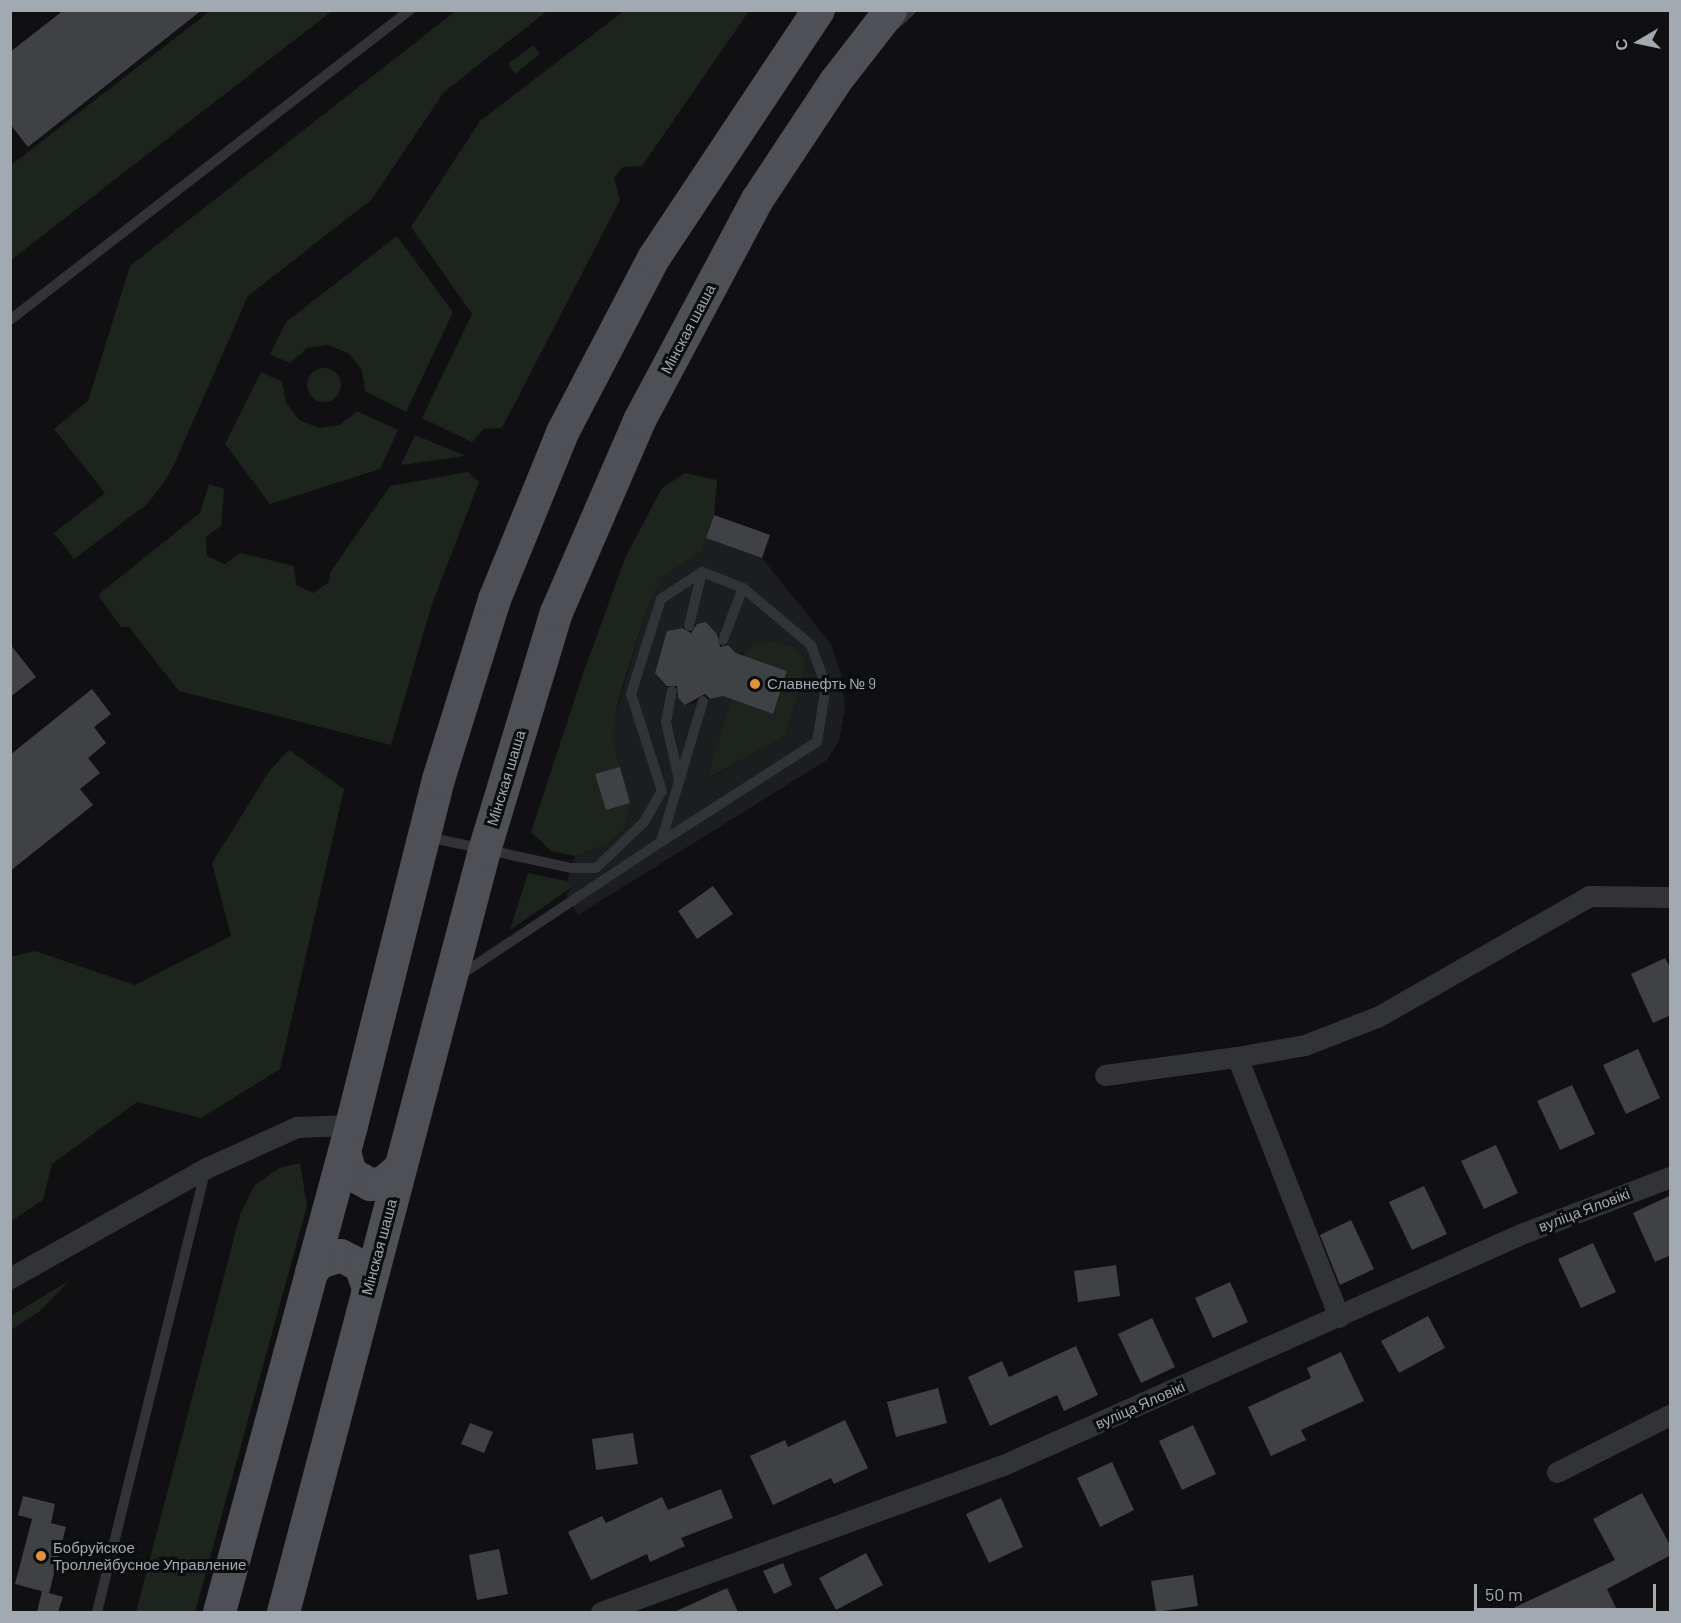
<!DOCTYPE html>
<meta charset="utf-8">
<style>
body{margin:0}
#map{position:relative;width:1681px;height:1623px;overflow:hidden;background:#101012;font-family:Barlow,sans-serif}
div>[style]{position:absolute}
.built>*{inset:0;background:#1c1d1e}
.green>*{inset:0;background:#1d241d}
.round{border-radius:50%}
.building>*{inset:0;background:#3f4144}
.lane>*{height:10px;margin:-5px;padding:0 5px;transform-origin:5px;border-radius:5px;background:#323336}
.street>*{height:21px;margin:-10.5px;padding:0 10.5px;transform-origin:10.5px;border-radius:10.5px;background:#323336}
.primary>*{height:33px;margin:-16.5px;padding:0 16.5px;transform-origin:16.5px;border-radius:16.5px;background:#4e5055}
.dots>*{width:16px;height:16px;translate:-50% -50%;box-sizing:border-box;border:3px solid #0b0c0c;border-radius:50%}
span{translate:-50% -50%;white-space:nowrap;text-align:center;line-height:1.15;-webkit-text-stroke:6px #0b0c0c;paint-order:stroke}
.street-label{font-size:15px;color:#a3a9b1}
.poi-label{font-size:15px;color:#a3a9b1}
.left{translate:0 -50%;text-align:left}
.frame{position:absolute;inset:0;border:12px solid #a3a9b1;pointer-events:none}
.north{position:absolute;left:1609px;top:12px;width:60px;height:60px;-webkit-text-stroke:4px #0b0c0c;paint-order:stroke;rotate:261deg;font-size:16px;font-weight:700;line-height:24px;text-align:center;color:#a3a9b1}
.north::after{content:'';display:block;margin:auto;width:21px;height:27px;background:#a3a9b1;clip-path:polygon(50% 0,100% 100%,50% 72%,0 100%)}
.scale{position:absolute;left:1474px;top:1584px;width:182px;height:27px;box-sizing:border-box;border:3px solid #a3a9b1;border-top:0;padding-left:8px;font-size:18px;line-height:21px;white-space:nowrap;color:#a3a9b1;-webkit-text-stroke:4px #0b0c0c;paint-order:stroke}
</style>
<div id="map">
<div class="built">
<i style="clip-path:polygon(evenodd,706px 538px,762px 558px,831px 644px,841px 674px,845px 709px,839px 741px,827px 760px,578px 915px,566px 895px,572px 887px,567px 881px,575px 856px,606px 845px,630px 803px,613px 742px,614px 719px,646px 611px,661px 578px,701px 552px,706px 538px,706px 622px,736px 653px,804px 658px,805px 671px,785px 736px,709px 778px,731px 699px,723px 696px,685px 705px,655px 673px,667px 631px,706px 622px)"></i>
</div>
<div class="green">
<i style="clip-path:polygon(457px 10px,547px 11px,444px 92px,372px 199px,248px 296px,173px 467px,162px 485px,148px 503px,74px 559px,54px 533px,105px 493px,54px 429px,88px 401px,130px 266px)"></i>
<i style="clip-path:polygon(210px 11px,332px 11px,11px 260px,11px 165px)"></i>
<i style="clip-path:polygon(624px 11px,749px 11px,642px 166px,623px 167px,614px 178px,620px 200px,502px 428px,484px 429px,472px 442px,422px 418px,472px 314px,411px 227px,480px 121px)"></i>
<i style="clip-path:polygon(533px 45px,540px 54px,515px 74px,508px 64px)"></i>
<i style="clip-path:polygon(397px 236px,453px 312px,406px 412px,365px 391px,362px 370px,348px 353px,328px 345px,307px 348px,290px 363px,270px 354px,286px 322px)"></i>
<i class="round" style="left:307px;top:368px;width:34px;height:34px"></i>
<i style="clip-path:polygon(261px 372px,282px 382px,286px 403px,299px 420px,319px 428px,340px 425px,357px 411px,398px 430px,380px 469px,270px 504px,225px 444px)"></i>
<i style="clip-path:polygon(415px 435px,466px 456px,401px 465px)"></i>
<i style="clip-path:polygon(468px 472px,479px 482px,431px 607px,391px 745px,179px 691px,129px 627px,121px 627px,98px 595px,200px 513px,209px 484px,224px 489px,221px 526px,206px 537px,207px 556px,225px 564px,240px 553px,294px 566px,296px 585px,313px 593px,329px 582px,330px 573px,390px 486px)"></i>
<i style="clip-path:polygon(685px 473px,717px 480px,714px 515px,701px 552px,661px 578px,646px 611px,622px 688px,614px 719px,613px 742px,630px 803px,625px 828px,606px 845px,575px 856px,551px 851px,531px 832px,585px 668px,626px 556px,662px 488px)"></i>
<i style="clip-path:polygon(776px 642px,792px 647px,804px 658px,805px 671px,785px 736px,708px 778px,731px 699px,773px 714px,787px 671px,742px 656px,755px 643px)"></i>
<i style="clip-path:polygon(289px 750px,344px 789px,280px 1069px,201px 1118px,137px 1102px,52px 1164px,43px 1200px,11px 1221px,11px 957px,35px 951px,135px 985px,231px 936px,212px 863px,270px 770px)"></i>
<i style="clip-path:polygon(528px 873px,567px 881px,572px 887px,510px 930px)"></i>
<i style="clip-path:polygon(300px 1163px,307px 1206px,195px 1612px,136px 1612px,240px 1215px,254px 1186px,279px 1168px)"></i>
<i style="clip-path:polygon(70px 1280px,40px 1311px,11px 1330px,11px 1316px)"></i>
</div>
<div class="building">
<i style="clip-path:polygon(64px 10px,202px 10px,28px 147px,10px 124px,10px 52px)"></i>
<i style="clip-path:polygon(714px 515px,770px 535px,762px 558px,706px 538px)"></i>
<i style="clip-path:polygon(706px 622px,717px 634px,720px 647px,728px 645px,736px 653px,787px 671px,773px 714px,723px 696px,710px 699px,705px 694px,685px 705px,678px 698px,677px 686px,667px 686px,655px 673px,667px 631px,682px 628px,691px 633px,697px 624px)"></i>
<i style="clip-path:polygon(10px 644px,36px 677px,10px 697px)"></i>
<i style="clip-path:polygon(92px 689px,111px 714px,94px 727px,106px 743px,88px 758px,100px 773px,80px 789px,93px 805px,10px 871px,10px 755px)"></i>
<i style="clip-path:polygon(620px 767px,630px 803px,606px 810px,595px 774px)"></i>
<i style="clip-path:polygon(713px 886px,733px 914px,697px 939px,678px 911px)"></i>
<i style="clip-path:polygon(1665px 958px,1671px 969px,1671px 1015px,1653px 1023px,1631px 974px)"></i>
<i style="clip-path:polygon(1638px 1049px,1660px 1098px,1626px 1114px,1603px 1065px)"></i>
<i style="clip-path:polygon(1572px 1085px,1595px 1134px,1560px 1150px,1537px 1101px)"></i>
<i style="clip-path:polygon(1496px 1145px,1518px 1193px,1484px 1209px,1461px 1161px)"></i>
<i style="clip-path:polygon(1424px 1186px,1447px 1234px,1412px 1250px,1389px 1202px)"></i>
<i style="clip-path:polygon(1671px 1195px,1671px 1255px,1655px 1262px,1633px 1213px)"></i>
<i style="clip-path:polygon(1351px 1220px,1374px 1269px,1340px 1285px,1320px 1235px)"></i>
<i style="clip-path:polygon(1593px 1243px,1616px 1292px,1581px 1308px,1558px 1259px)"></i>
<i style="clip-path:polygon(1116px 1265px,1120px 1296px,1078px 1302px,1074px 1271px)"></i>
<i style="clip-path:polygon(1230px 1282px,1248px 1322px,1213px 1338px,1195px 1298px)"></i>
<i style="clip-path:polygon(1428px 1316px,1445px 1348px,1399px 1373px,1381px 1341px)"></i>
<i style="clip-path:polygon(1152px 1318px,1175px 1367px,1141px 1383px,1118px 1334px)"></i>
<i style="clip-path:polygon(1076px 1346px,1098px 1395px,1064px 1411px,1057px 1395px,990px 1426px,968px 1377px,1002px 1361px,1009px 1377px)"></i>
<i style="clip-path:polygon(1341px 1352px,1364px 1401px,1301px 1430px,1306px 1440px,1271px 1456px,1248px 1407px,1311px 1378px,1307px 1368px)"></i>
<i style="clip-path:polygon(938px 1388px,947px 1423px,896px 1437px,887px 1402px)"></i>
<i style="clip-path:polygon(845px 1420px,868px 1468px,834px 1484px,831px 1478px,773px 1505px,750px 1456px,785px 1440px,788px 1447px)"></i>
<i style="clip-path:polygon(470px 1423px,493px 1432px,484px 1453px,461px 1444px)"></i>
<i style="clip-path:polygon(1193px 1425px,1216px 1474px,1182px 1490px,1159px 1441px)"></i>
<i style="clip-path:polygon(633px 1433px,638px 1464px,596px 1470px,592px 1439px)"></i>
<i style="clip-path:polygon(1112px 1462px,1134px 1510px,1100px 1527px,1077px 1478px)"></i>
<i style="clip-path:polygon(721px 1489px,733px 1518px,681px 1538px,685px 1546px,650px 1562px,647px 1554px,591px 1580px,568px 1532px,602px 1516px,606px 1523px,662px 1497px,668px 1510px)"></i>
<i style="clip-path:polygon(1642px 1493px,1671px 1547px,1671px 1555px,1607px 1589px,1618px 1612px,1505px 1612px,1615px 1560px,1593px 1519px)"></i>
<i style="clip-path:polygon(23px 1496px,55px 1504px,51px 1523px,66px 1527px,49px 1593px,15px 1584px,32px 1519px,18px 1515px)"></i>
<i style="clip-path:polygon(1001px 1498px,1023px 1547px,989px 1563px,966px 1514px)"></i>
<i style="clip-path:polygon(499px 1549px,508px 1594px,477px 1600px,469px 1555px)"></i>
<i style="clip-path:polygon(866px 1553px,883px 1585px,836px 1610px,819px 1578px)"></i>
<i style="clip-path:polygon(783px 1563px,792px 1585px,774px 1594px,763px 1571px)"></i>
<i style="clip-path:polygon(1193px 1575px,1198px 1606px,1156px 1612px,1151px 1581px)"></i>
<i style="clip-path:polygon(727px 1588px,738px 1612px,674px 1612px)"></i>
<i style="clip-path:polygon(42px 1591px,63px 1597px,58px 1612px,37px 1612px)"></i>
</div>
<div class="lane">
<i style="left:895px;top:25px;width:22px;rotate:-43deg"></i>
<i style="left:10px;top:320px;width:506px;rotate:-37.78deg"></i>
<i style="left:702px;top:572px;width:44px;rotate:21.3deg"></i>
<i style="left:743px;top:588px;width:56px;rotate:111deg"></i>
<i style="left:689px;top:626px;width:56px;rotate:-76.5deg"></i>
<i style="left:672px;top:691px;width:32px;rotate:101deg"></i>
<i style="left:666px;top:722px;width:59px;rotate:77.4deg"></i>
<i style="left:428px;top:837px;width:146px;rotate:12.2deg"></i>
<i style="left:571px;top:868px;width:25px"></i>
<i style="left:596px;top:868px;width:66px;rotate:-43.8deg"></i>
<i style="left:644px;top:822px;width:36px;rotate:-60deg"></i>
<i style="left:662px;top:791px;width:102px;rotate:-107.7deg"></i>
<i style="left:631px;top:694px;width:100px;rotate:-72.5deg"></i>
<i style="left:661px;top:599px;width:49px;rotate:-33.4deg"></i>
<i style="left:661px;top:842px;width:185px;rotate:-32.7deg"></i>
<i style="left:817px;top:742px;width:57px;rotate:-80.9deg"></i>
<i style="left:826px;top:686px;width:44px;rotate:-110.1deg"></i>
<i style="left:811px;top:645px;width:89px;rotate:-140deg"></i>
<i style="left:459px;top:976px;width:242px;rotate:-33.6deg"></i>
<i style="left:661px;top:842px;width:147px;rotate:-73.4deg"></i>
<i style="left:97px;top:1612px;width:456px;rotate:-76.2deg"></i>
</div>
<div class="street">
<i style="left:1105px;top:1075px;width:133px;rotate:-7.8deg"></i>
<i style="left:10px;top:1278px;width:225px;rotate:-29.3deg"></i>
<i style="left:206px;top:1168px;width:100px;rotate:-24.3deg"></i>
<i style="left:297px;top:1127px;width:54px;rotate:-2.1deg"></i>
<i style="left:1339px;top:1317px;width:279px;rotate:-111.4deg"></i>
<i style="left:1237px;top:1057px;width:69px;rotate:-10deg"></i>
<i style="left:1305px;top:1045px;width:79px;rotate:-21.4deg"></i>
<i style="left:1379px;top:1016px;width:242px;rotate:-29.7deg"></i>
<i style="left:1589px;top:896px;width:81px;rotate:0.7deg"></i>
<i style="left:1557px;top:1472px;width:127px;rotate:-26.8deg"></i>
<i style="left:601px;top:1612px;width:426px;rotate:-20.1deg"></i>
<i style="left:1001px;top:1466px;width:569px;rotate:-24.04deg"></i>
<i style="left:1521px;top:1234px;width:160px;rotate:-20.9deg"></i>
</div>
<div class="primary">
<i style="left:344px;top:1151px;width:23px;rotate:75deg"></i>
<i style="left:350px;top:1173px;width:23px;rotate:29deg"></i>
<i style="left:370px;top:1184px;width:12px;rotate:-5deg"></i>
<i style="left:382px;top:1183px;width:23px;rotate:-41deg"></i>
<i style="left:311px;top:1272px;width:13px;rotate:-51deg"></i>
<i style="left:319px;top:1262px;width:22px;rotate:-18deg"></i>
<i style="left:340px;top:1255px;width:22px;rotate:27deg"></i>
<i style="left:360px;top:1265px;width:24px;rotate:71deg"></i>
<i style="left:219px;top:1612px;width:505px;rotate:-74.83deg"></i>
<i style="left:351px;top:1125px;width:357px;rotate:-75.9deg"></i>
<i style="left:438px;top:779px;width:189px;rotate:-72.7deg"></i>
<i style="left:494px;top:599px;width:180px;rotate:-67.8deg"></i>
<i style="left:562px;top:432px;width:196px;rotate:-62.4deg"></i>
<i style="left:653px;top:258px;width:298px;rotate:-56.4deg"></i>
<i style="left:283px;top:1612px;width:788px;rotate:-75.22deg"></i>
<i style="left:484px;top:850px;width:249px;rotate:-73.2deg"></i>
<i style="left:556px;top:612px;width:209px;rotate:-66.6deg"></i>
<i style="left:639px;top:420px;width:251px;rotate:-61.9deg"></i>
<i style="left:757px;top:199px;width:141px;rotate:-56.5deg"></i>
<i style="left:835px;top:81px;width:90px;rotate:-52.2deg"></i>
</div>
<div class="dots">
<i style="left:755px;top:684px;background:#df933b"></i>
<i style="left:41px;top:1556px;background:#df933b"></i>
</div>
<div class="street-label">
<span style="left:688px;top:329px;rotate:-62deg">Мінская шаша</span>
<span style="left:506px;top:778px;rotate:-73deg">Мінская шаша</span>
<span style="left:1584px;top:1210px;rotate:-21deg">вуліца Яловікі</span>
<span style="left:379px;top:1247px;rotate:-75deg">Мінская шаша</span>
<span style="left:1140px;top:1405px;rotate:-24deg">вуліца Яловікі</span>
</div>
<div class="poi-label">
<span class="left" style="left:767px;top:684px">Славнефть № 9</span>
<span class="left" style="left:53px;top:1556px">Бобруйское<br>Троллейбусное Управление</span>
</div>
<div class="frame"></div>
<div class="north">С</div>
<div class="scale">50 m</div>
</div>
